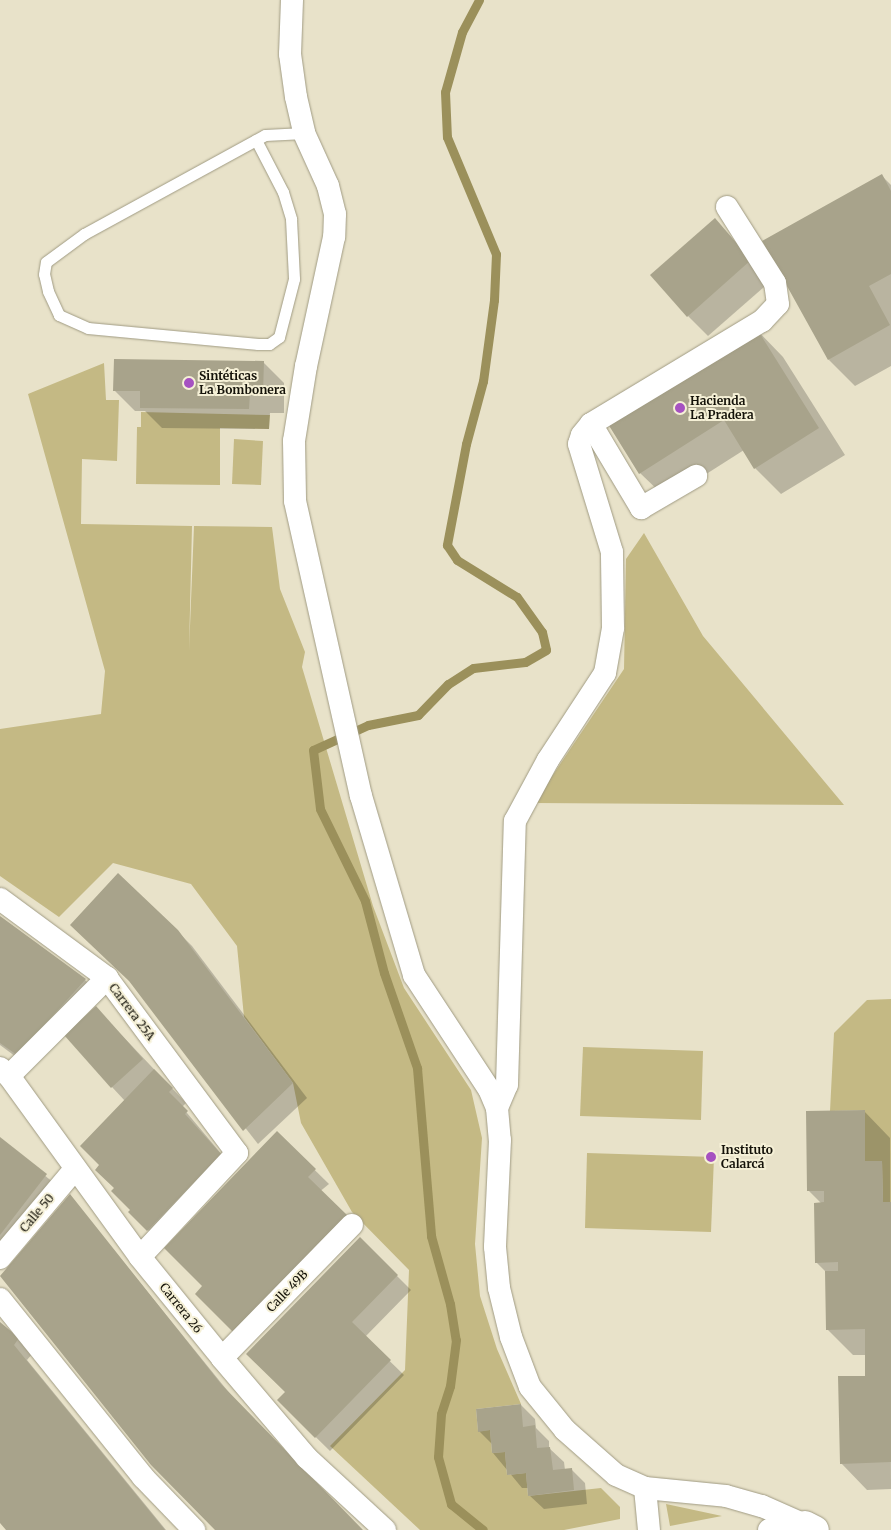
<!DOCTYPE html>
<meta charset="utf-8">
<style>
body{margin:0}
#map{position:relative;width:891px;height:1530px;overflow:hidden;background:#e8e2c9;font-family:Merriweather,serif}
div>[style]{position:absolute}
.green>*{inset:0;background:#c4b984}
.shadow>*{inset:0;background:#0003}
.stream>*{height:9px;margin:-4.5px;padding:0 4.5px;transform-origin:4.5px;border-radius:4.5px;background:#9b905b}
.building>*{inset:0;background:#a8a38b}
.roads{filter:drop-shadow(0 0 1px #a09b83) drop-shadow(0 0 1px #a09b83)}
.lane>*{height:11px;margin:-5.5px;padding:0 5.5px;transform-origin:5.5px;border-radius:5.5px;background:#fff}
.street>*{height:22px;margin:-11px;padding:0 11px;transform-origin:11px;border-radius:11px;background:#fff}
.secondary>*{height:28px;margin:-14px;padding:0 14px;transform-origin:14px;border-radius:14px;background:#fff}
.dots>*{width:14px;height:14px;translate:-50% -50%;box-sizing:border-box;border:2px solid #f5f0d6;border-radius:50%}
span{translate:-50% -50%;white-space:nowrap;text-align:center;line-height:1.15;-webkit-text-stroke:4px #f5f0d6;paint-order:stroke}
.poi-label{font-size:12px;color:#141209;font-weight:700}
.left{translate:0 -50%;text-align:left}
.street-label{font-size:12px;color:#141209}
</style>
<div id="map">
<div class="green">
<i style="clip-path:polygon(104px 363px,106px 400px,119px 400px,117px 461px,82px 459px,81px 524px,192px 526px,189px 651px,194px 526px,272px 527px,280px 589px,305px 652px,302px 667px,373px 906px,404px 988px,471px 1090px,482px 1138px,475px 1244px,480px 1296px,497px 1349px,521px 1404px,476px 1409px,478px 1431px,490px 1430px,492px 1453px,505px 1452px,507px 1475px,526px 1473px,528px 1496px,601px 1488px,620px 1507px,620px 1519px,564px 1530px,420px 1530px,330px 1446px,405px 1370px,409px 1270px,352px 1212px,301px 1123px,293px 1083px,244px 1017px,237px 946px,191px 884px,113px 863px,59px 917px,0 876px,0 729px,101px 714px,105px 671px,28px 394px)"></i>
<i style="clip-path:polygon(141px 412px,270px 415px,269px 429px,220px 428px,220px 485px,136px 484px,137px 427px,141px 427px)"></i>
<i style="clip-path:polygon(234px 439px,263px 441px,261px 485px,232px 484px)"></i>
<i style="clip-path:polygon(644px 533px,703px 636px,844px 805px,534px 803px,624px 669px,626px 559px)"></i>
<i style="clip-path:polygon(891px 999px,891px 1202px,883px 1202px,882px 1161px,865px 1161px,864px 1110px,830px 1111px,834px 1033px,867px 1000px)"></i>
<i style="clip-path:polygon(583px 1047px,703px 1051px,701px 1120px,580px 1116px)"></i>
<i style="clip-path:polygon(587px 1153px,714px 1157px,711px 1232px,585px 1228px)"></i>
<i style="clip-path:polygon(666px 1504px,722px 1516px,670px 1526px)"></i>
</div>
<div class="shadow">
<i style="clip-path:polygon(882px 176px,891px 185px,891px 366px,855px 386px,829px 360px)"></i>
<i style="clip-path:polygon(715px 220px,771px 281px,708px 336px,688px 316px)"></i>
<i style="clip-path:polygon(757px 330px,783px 357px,845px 455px,781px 494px,755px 468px,744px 450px,667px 499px,640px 473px,610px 424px)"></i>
<i style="clip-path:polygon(263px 362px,284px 383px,284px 413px,270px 413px,269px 429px,162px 428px,145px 411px,135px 411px,114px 390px)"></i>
<i style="clip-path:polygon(0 918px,85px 980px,99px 993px,31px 1068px,0 1045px)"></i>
<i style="clip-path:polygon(177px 931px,192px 946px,307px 1098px,258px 1144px,132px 983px)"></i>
<i style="clip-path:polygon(96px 1008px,186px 1103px,182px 1107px,234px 1169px,162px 1244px,130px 1212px,132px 1210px,101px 1166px,125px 1101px,112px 1087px)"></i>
<i style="clip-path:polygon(864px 1111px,890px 1138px,891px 1489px,867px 1490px,841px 1463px,867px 1377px,866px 1355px,853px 1355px,827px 1329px,826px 1272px,816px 1262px,822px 1204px,809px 1191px)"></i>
<i style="clip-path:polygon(277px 1133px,329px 1184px,204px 1286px)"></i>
<i style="clip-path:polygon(0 1138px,61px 1189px,0 1267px)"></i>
<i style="clip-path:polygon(70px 1196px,235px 1400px,362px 1530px,217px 1530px)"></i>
<i style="clip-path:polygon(360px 1239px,411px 1290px,365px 1337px,404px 1375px,330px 1451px,278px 1400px,286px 1392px)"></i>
<i style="clip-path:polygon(0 1323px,33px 1353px,27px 1360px,166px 1530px,7px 1530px,0 1521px)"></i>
<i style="clip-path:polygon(521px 1405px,535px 1419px,536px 1428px,549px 1441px,549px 1448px,564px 1462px,565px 1470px,571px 1469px,585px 1483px,587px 1504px,544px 1509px,529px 1495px,529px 1488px,522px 1488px,493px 1453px,492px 1444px,479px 1431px)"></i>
</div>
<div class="stream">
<i style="left:479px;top:0;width:36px;rotate:118deg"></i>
<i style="left:462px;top:32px;width:62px;rotate:105.8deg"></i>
<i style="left:445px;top:92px;width:45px;rotate:87.5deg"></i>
<i style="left:447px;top:137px;width:127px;rotate:67.3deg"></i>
<i style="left:496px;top:254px;width:46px;rotate:92.5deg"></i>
<i style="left:494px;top:300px;width:82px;rotate:97.7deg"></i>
<i style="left:483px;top:381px;width:65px;rotate:105.1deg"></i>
<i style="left:466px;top:444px;width:103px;rotate:100.7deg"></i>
<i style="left:447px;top:545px;width:18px;rotate:56deg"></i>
<i style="left:457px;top:560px;width:70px;rotate:31.7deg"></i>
<i style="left:517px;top:597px;width:43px;rotate:54.5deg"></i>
<i style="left:542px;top:632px;width:18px;rotate:77deg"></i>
<i style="left:546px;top:650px;width:24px;rotate:150deg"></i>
<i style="left:525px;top:662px;width:52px;rotate:173.4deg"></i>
<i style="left:473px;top:668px;width:30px;rotate:147deg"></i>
<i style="left:448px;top:684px;width:43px;rotate:134.1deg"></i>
<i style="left:418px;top:715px;width:51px;rotate:168.7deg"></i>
<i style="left:368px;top:725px;width:60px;rotate:155.6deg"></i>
<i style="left:313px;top:750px;width:59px;rotate:83.2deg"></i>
<i style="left:320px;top:809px;width:102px;rotate:63.9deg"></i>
<i style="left:365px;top:901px;width:74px;rotate:75.2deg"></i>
<i style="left:384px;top:973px;width:101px;rotate:70.8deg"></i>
<i style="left:417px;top:1068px;width:169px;rotate:85.2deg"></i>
<i style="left:431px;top:1236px;width:71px;rotate:74.4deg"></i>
<i style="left:450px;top:1304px;width:36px;rotate:81deg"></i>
<i style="left:456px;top:1340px;width:46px;rotate:97.4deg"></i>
<i style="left:450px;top:1386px;width:29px;rotate:108deg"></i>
<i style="left:441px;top:1414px;width:43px;rotate:94deg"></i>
<i style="left:438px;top:1457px;width:49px;rotate:74.5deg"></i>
<i style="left:451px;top:1504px;width:41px;rotate:39.1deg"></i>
</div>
<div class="building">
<i style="clip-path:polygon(882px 174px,891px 191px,891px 274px,869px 286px,890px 325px,828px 360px,762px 241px)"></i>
<i style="clip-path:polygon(715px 218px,751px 260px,687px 317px,650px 275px)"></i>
<i style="clip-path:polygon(757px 329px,819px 428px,754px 469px,724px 420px,639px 474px,608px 424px)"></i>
<i style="clip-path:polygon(114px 359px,264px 361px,263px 393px,250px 393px,249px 409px,140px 408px,140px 391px,113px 391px)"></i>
<i style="clip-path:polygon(118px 873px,178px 930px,293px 1083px,243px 1131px,129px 981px,70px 925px)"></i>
<i style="clip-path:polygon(0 916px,86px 979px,17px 1055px,0 1043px)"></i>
<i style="clip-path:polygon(96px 1006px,143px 1059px,111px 1088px,64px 1035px)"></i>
<i style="clip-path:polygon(154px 1069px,173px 1088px,169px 1092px,188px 1111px,185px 1114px,221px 1154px,147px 1231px,128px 1212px,130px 1210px,111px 1191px,114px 1188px,95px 1170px,99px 1165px,80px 1146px)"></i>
<i style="clip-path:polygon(865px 1110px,865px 1161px,882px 1161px,883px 1202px,891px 1202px,891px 1462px,840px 1464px,838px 1376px,865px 1376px,865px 1329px,826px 1330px,825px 1271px,838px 1271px,838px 1262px,815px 1263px,814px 1203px,824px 1202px,824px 1191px,807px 1191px,806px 1111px)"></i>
<i style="clip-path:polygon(277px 1131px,316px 1169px,308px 1177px,347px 1215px,233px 1332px,195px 1294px,202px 1286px,164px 1248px)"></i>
<i style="clip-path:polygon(0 1137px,47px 1174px,0 1235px)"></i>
<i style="clip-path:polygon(70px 1194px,221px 1384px,363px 1530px,215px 1530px,151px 1465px,0 1276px)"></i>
<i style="clip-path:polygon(360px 1237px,398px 1275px,352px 1322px,391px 1360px,315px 1438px,277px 1400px,285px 1392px,246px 1354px)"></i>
<i style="clip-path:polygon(0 1322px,19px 1338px,14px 1345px,165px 1530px,6px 1530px,0 1523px)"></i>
<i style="clip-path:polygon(521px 1404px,523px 1427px,535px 1425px,537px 1448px,550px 1447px,553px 1470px,572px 1468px,574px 1490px,528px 1496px,526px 1473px,507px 1475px,505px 1452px,492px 1453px,490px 1430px,478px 1432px,476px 1409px)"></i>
</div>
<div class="roads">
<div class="lane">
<i style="left:256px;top:140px;width:59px;rotate:62.6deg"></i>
<i style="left:283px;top:192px;width:28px;rotate:73deg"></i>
<i style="left:291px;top:219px;width:60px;rotate:87.1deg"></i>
<i style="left:294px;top:279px;width:60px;rotate:104.5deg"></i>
<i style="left:279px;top:337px;width:12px;rotate:145deg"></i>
<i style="left:269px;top:344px;width:11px;rotate:180deg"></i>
<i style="left:258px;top:344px;width:171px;rotate:-174.6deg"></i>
<i style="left:88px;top:328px;width:32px;rotate:-156deg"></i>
<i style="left:59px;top:315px;width:26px;rotate:-115deg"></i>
<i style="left:48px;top:291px;width:17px;rotate:-103deg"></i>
<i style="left:44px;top:274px;width:12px;rotate:-81deg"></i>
<i style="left:46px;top:262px;width:47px;rotate:-36.4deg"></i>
<i style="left:84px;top:234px;width:206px;rotate:-28.7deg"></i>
<i style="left:265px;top:135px;width:39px;rotate:-3deg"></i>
</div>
<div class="street">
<i style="left:292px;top:0;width:54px;rotate:92.1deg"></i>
<i style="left:290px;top:54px;width:43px;rotate:82.1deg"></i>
<i style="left:296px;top:97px;width:37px;rotate:77deg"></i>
<i style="left:304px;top:133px;width:58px;rotate:65.6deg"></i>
<i style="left:328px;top:186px;width:29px;rotate:76deg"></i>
<i style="left:335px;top:214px;width:23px;rotate:92deg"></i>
<i style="left:334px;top:237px;width:132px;rotate:102.2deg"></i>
<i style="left:306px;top:366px;width:76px;rotate:99.1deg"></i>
<i style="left:294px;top:441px;width:60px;rotate:89deg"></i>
<i style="left:295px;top:501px;width:302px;rotate:77.4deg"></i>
<i style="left:361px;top:796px;width:187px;rotate:73.5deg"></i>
<i style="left:414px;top:975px;width:136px;rotate:56.7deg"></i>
<i style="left:489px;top:1089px;width:21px;rotate:67deg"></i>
<i style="left:497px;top:1108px;width:32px;rotate:85deg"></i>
<i style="left:500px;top:1140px;width:107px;rotate:92.7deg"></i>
<i style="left:495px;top:1247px;width:41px;rotate:84.4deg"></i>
<i style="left:499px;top:1288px;width:50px;rotate:76.2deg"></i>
<i style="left:511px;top:1337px;width:53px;rotate:69.2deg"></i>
<i style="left:530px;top:1387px;width:55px;rotate:50.9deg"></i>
<i style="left:565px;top:1430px;width:68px;rotate:41.4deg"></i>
<i style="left:616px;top:1475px;width:32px;rotate:24deg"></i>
<i style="left:645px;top:1488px;width:81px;rotate:5.6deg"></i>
<i style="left:726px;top:1496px;width:37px;rotate:16deg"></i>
<i style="left:762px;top:1506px;width:47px;rotate:23.8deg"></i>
<i style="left:591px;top:424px;width:98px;rotate:59.2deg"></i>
<i style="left:641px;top:508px;width:64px;rotate:-30.2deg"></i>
<i style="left:0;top:899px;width:133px;rotate:36.4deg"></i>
<i style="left:107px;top:978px;width:218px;rotate:53.4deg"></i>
<i style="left:237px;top:1153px;width:142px;rotate:133deg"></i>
<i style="left:0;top:1068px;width:12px;rotate:42deg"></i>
<i style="left:9px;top:1076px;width:223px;rotate:54.1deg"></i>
<i style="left:140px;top:1257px;width:130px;rotate:50.9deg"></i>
<i style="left:222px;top:1358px;width:131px;rotate:49.6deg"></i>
<i style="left:307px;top:1458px;width:106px;rotate:42.7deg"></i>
<i style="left:9px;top:1076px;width:139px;rotate:-45deg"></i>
<i style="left:497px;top:1108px;width:25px;rotate:-67deg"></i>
<i style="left:507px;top:1085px;width:264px;rotate:-88.3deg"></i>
<i style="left:515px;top:821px;width:69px;rotate:-61.6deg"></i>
<i style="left:548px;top:760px;width:104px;rotate:-56.8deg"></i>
<i style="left:605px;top:673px;width:46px;rotate:-79.9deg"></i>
<i style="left:613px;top:628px;width:76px;rotate:-90.8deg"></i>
<i style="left:612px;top:552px;width:113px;rotate:-107deg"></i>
<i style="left:579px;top:444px;width:9px;rotate:-72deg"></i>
<i style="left:582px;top:435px;width:14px;rotate:-51deg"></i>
<i style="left:591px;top:424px;width:200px;rotate:-31.1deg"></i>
<i style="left:762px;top:321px;width:23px;rotate:-47deg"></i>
<i style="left:778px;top:304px;width:21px;rotate:-98deg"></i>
<i style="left:775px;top:283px;width:90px;rotate:-122.3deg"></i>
<i style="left:0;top:1258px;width:116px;rotate:-49.9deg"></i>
<i style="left:0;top:1299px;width:228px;rotate:51.2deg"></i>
<i style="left:143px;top:1477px;width:74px;rotate:46.1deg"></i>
<i style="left:222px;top:1358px;width:186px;rotate:-45.7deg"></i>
<i style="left:645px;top:1488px;width:42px;rotate:84.6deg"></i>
<i style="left:769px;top:1530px;width:36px;rotate:-8deg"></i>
</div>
<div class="secondary">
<i style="left:805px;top:1525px;width:11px;rotate:27deg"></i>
</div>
</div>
<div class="dots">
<i style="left:189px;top:383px;background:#a652c1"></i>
<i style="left:680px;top:408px;background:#a652c1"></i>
<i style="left:711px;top:1157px;background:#a652c1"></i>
</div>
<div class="poi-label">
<span class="left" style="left:199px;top:383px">Sintéticas<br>La Bombonera</span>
<span class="left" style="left:690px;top:408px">Hacienda<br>La Pradera</span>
<span class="left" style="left:721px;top:1157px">Instituto<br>Calarcá</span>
</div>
<div class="street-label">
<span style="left:132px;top:1012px;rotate:53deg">Carrera 25A</span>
<span style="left:37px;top:1213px;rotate:-50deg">Calle 50</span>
<span style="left:287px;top:1291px;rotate:-46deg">Calle 49B</span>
<span style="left:181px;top:1308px;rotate:51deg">Carrera 26</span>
</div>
</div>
